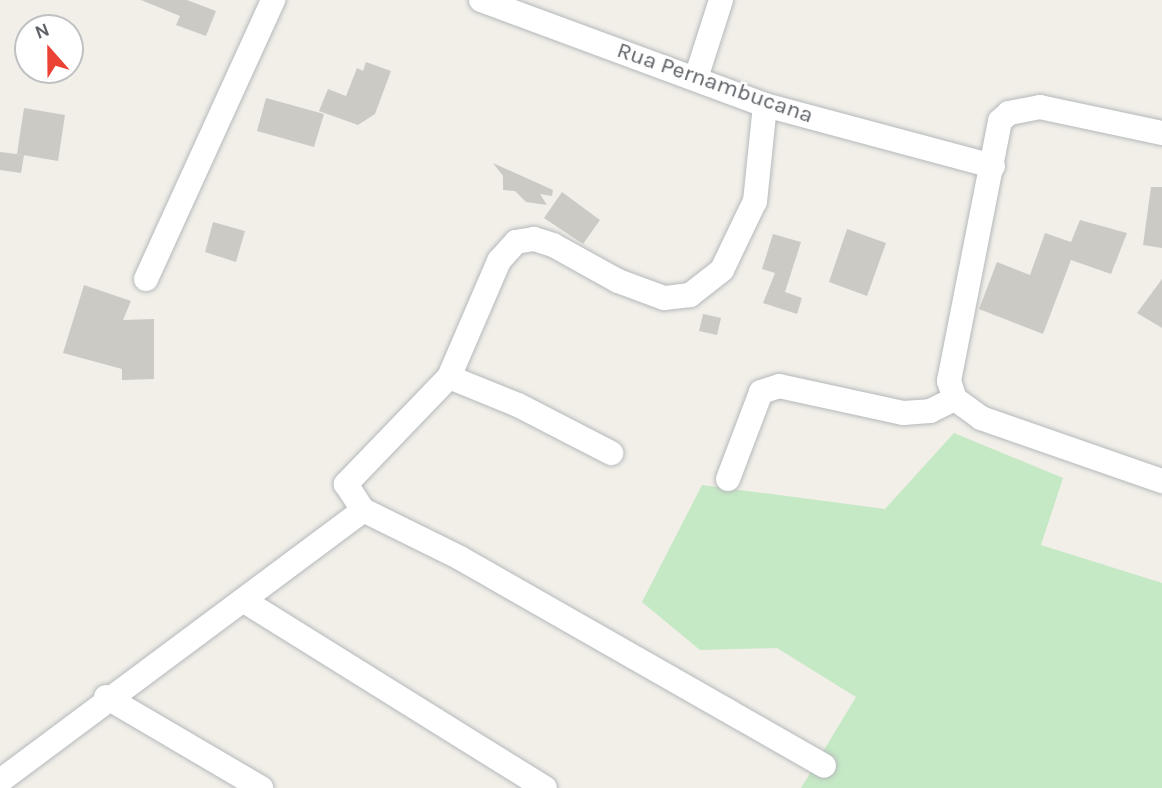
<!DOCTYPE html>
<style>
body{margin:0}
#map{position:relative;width:1162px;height:788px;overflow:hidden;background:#f1efe8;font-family:Karla,sans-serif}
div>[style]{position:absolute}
.green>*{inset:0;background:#c5e8c5}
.building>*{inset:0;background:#cccac5}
.roads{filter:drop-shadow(0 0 2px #b5b8bc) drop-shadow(0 0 2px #b5b8bc)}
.street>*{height:24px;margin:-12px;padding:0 12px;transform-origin:12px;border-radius:12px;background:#fff}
span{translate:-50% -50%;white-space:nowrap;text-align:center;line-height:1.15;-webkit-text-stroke:5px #fff;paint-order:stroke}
.street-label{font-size:23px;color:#5f6368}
.north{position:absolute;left:14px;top:14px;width:70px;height:70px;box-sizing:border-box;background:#fff;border:2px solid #bfc1c3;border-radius:50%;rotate:339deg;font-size:19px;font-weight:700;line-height:28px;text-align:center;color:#5f6368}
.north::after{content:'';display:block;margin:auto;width:24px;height:32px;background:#ea4335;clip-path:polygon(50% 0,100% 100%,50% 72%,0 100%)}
</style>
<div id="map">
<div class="green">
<i style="clip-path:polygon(954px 433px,1063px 478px,1041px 545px,1162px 583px,1162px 788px,801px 788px,856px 697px,777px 648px,700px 650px,642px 602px,702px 485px,885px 509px)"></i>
</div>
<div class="building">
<i style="clip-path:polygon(141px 0,187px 0,216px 11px,206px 36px,176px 25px,180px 16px)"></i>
<i style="clip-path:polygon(366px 62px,391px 71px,375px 114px,358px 125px,319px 111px,328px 89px,346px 96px,357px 68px,363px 71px)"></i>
<i style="clip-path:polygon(266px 98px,324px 114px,314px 147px,257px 131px)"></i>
<i style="clip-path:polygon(24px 108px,65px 115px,58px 161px,17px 154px)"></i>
<i style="clip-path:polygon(0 152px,24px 155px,21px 173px,0 170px)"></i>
<i style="clip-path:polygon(493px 163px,553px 190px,552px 196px,540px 194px,547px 205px,526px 202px,515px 191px,503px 190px,503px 176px)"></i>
<i style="clip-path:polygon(1151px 187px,1162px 187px,1162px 248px,1143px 245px)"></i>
<i style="clip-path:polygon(562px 192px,600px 220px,583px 244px,544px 218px)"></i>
<i style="clip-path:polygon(1080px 220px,1127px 233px,1111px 274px,1071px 260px,1043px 334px,979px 309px,997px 262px,1030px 275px,1045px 233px,1071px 242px)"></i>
<i style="clip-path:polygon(213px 222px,245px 231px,236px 262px,205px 252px)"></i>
<i style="clip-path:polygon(847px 229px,886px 243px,867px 296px,829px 282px)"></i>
<i style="clip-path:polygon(773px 234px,801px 242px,785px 292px,802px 298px,797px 314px,763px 303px,775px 273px,762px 269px)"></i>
<i style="clip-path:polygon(1162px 279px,1162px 328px,1137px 313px)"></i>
<i style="clip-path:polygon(84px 285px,131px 301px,123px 320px,154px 319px,154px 379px,122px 380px,122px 369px,63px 353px)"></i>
<i style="clip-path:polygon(703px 314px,721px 318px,717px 335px,699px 331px)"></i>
</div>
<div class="roads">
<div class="street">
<i style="left:481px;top:0;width:303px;rotate:20.3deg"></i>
<i style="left:765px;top:105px;width:236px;rotate:15deg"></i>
<i style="left:696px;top:78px;width:82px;rotate:-72.2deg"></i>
<i style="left:765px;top:105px;width:97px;rotate:95.9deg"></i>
<i style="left:755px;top:201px;width:76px;rotate:115.6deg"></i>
<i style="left:722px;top:270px;width:41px;rotate:142deg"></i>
<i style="left:690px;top:295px;width:26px;rotate:173deg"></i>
<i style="left:664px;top:298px;width:49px;rotate:-159.7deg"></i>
<i style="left:618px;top:281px;width:74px;rotate:-151deg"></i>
<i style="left:553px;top:245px;width:20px;rotate:-162deg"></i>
<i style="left:534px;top:239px;width:18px;rotate:171deg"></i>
<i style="left:516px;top:242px;width:25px;rotate:132deg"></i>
<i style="left:499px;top:261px;width:126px;rotate:113.3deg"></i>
<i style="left:449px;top:377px;width:149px;rotate:133.9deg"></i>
<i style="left:346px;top:484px;width:31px;rotate:57deg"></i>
<i style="left:363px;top:510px;width:108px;rotate:26.3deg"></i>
<i style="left:460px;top:558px;width:419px;rotate:29.7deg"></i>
<i style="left:1162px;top:133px;width:125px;rotate:-168deg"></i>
<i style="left:1040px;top:107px;width:32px;rotate:169deg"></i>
<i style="left:1009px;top:113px;width:12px;rotate:138deg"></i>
<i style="left:1000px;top:121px;width:265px;rotate:101.1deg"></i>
<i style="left:949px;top:381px;width:19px;rotate:72deg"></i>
<i style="left:955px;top:399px;width:32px;rotate:36deg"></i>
<i style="left:981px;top:418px;width:192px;rotate:19.2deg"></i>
<i style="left:146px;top:279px;width:307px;rotate:-65.5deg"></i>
<i style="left:449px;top:377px;width:74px;rotate:22.1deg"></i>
<i style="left:518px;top:405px;width:105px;rotate:27.3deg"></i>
<i style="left:728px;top:479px;width:93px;rotate:-69.2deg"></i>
<i style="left:761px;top:392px;width:19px;rotate:-18deg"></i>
<i style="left:779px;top:386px;width:127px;rotate:12.3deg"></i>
<i style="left:903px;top:413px;width:27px;rotate:-4deg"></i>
<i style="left:930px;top:411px;width:28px;rotate:-26deg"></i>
<i style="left:246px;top:602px;width:352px;rotate:31.9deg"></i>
<i style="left:106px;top:697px;width:180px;rotate:30.4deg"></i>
<i style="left:0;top:781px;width:453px;rotate:-36.7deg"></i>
</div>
</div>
<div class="street-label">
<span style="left:715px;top:83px;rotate:19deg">Rua Pernambucana</span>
</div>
<div class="north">N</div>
</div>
